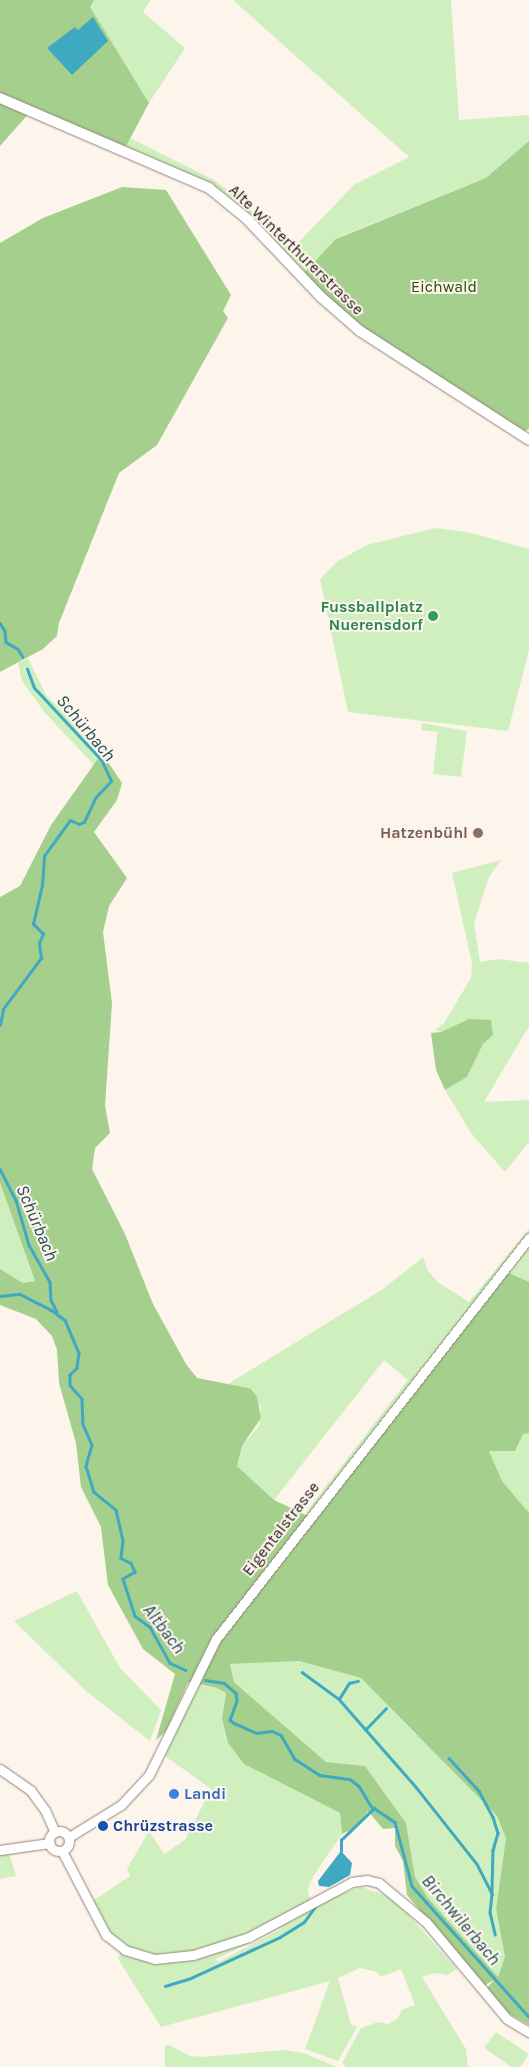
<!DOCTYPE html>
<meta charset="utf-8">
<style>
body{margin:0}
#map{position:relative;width:529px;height:2067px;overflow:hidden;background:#fdf4ec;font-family:Karla,sans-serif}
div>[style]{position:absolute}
.green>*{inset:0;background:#cff0be}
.forest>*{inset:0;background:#a4cf8d}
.water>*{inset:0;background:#3fa9c1}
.stream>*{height:2.5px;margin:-1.25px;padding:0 1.25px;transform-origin:1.25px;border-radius:1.25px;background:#3fa9c1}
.roads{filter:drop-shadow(0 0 1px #918478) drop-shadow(0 0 1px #918478)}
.tertiary>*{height:9px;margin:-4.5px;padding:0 4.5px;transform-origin:4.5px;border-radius:4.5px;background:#fff}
.tertiary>.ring{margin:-4.5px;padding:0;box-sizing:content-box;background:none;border:9px solid #fff;border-radius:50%}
.secondary>*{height:10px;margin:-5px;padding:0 5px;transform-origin:5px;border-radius:5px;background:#fff}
.dots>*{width:14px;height:14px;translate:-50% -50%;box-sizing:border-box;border:2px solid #fdf4ec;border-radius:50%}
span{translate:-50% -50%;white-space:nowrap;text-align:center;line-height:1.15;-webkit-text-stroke:4px #fdf4ec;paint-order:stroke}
.street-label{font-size:16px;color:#1e1915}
.park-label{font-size:16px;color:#264c05}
.leisure-label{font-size:16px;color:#27864d;font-weight:700}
.right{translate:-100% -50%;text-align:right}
.education-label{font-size:16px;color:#785e54;font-weight:700}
.shop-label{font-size:16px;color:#366cbe;font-weight:700}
.left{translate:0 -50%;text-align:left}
.transit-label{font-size:16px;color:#164399;font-weight:700}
.water-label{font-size:18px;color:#24515c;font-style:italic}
</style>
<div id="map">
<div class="green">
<i style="clip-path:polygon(94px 0,151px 0,143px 12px,185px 48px,149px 103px,89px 7px)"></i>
<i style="clip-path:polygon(233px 0,451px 0,459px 120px,529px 115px,529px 141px,486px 178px,339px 237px,301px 276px,226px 200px,124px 150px,130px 138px,214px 180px,240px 199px,291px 250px,355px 184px,409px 157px)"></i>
<i style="clip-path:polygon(435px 528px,467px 532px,529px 549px,529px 650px,508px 731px,348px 712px,320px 579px,338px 561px,367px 545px)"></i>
<i style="clip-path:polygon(28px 658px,46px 695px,102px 753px,94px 765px,45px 713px,22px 681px,18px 663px)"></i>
<i style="clip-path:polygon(422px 723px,467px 731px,461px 777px,433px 774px,438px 728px,437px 732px,421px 730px)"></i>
<i style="clip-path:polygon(501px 860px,489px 877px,474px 923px,480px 962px,498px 959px,529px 963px,529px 1026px,484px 1102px,529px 1100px,529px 1142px,505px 1172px,471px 1133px,445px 1090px,467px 1077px,483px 1044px,493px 1035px,469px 1019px,441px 1032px,435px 1030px,444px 1023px,471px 978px,472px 963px,452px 873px)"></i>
<i style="clip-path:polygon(0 1183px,10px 1212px,35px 1281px,23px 1283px,0 1269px)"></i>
<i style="clip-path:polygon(529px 1229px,529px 1282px,310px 1517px,305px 1515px,310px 1507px,408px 1380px,384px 1360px,274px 1500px,237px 1466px,242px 1446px,259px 1426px,261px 1407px,238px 1386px,228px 1384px,383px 1289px,423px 1257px,428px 1271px,439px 1283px,469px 1302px)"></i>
<i style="clip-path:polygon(523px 1433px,529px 1433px,529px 1513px,502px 1481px,489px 1451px,515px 1451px)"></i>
<i style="clip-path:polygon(77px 1591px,120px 1668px,161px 1710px,150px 1741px,86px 1691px,14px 1621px)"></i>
<i style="clip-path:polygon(299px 1661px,361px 1678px,497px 1816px,506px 1838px,496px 1909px,505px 1957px,498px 1977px,428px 1898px,415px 1877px,406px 1823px,365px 1766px,326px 1762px,234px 1682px,230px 1664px)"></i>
<i style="clip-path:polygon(197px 1685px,217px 1688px,226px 1693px,222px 1718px,228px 1743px,244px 1764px,340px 1813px,342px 1834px,314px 1875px,308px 1889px,310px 1901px,249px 1933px,193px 1952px,155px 1957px,126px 1947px,113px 1938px,91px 1902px,130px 1876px,127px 1869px,149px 1831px,164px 1854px,185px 1840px,211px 1789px,165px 1756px)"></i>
<i style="clip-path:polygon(9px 1853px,16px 1876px,0 1879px,0 1854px)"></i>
<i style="clip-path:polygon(evenodd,361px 1887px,388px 1896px,402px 1908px,457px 1969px,448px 1975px,433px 1973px,422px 1977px,466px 2049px,468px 2067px,346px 2067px,342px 2063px,361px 2028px,378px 2022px,388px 2024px,397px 2019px,402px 2010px,415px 2005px,401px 1969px,381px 1977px,377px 1972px,360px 1968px,338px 1978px,351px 2025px,357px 2027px,338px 2061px,305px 2049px,330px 1981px,161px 2027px,118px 1959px,121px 1952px,159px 1964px,195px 1959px,250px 1940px,335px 1896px,361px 1887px,285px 1927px,218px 1962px,216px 1959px,280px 1928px,285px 1927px)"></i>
<i style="clip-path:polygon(496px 2032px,529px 2054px,520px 2067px,512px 2067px,484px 2048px)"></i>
<i style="clip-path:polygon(169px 2045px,190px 2056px,202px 2057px,285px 2050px,304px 2053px,337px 2067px,165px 2067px,165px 2046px)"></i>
</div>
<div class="forest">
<i style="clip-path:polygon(0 0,94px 0,90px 7px,149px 103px,124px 150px,31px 111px,0 146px)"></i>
<i style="clip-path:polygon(529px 141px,529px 429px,518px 433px,396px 357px,301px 276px,336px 239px,486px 178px)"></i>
<i style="clip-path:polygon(122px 187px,166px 190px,231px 295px,223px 311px,228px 318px,157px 445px,119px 473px,59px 623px,57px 636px,43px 649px,0 672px,0 243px,43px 218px)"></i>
<i style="clip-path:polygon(evenodd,102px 753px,122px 783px,117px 800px,94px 832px,127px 878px,109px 906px,103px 932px,112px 1003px,105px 1106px,110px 1133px,95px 1148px,92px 1169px,125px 1234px,153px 1304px,186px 1364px,197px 1378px,238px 1386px,251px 1389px,257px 1397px,261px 1418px,242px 1446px,237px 1466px,274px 1500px,310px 1517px,502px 1270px,529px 1282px,529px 1433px,523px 1434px,515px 1451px,489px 1451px,502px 1481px,529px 1513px,529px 2025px,501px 2009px,486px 1989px,495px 1979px,484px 1986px,407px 1895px,403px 1861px,395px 1846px,395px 1828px,383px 1829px,368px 1811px,357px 1827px,342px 1834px,340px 1813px,244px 1764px,228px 1743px,222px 1718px,226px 1693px,217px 1688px,188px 1682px,166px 1731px,156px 1740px,175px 1674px,143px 1649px,108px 1585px,101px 1527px,81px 1487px,76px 1443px,59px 1383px,57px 1350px,52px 1336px,36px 1319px,0 1305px,0 1269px,23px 1283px,35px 1281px,0 1183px,0 897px,20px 886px,51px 825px,102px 753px,299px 1661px,361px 1678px,497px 1816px,506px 1838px,496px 1909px,505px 1957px,498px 1977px,428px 1898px,415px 1877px,406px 1823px,365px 1766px,326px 1762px,234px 1682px,230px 1664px,299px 1661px)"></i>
<i style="clip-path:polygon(469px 1019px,491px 1020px,493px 1035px,483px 1044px,467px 1077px,445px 1090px,436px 1070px,431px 1033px,441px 1032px)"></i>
</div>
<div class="water">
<i style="clip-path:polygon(93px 17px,108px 41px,72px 75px,47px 48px,75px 27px,78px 30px)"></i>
<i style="clip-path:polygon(341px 1851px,352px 1863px,350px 1875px,329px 1887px,319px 1886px,318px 1881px)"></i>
</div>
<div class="stream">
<i style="left:0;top:623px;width:9px;rotate:58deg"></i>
<i style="left:5px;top:631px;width:11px;rotate:85deg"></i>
<i style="left:6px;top:642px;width:14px;rotate:30deg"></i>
<i style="left:18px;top:649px;width:9px;rotate:58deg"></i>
<i style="left:0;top:1025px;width:16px;rotate:-79deg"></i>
<i style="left:3px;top:1009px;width:64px;rotate:-53.3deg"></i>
<i style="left:41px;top:958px;width:15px;rotate:-98deg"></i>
<i style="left:39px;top:943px;width:10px;rotate:-66deg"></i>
<i style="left:43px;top:934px;width:14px;rotate:-135deg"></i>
<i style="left:33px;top:924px;width:39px;rotate:-77deg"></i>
<i style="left:42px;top:886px;width:30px;rotate:-86deg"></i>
<i style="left:44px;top:856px;width:44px;rotate:-54.2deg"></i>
<i style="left:70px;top:820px;width:10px;rotate:24deg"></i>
<i style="left:79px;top:824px;width:5px;rotate:-22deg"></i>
<i style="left:84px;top:822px;width:26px;rotate:-65deg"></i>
<i style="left:95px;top:798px;width:23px;rotate:-47deg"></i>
<i style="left:111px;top:781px;width:23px;rotate:-115deg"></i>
<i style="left:101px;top:760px;width:98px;rotate:-132.9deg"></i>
<i style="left:34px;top:688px;width:20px;rotate:-110deg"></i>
<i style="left:0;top:1169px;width:35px;rotate:63deg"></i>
<i style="left:16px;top:1200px;width:47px;rotate:73.9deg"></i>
<i style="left:29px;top:1245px;width:43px;rotate:60.4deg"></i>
<i style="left:50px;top:1282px;width:18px;rotate:87deg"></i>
<i style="left:51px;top:1300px;width:13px;rotate:63deg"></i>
<i style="left:0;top:1296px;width:20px;rotate:-6deg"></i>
<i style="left:20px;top:1294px;width:34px;rotate:27deg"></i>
<i style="left:50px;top:1309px;width:19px;rotate:36deg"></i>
<i style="left:65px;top:1320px;width:36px;rotate:67deg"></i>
<i style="left:79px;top:1353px;width:15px;rotate:98deg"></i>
<i style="left:77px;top:1368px;width:10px;rotate:135deg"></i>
<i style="left:70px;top:1375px;width:10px;rotate:90deg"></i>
<i style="left:70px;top:1385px;width:18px;rotate:49deg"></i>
<i style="left:82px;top:1399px;width:25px;rotate:88deg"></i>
<i style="left:83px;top:1424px;width:23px;rotate:67deg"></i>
<i style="left:92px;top:1445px;width:22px;rotate:106deg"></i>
<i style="left:86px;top:1466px;width:27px;rotate:73deg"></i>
<i style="left:94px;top:1492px;width:28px;rotate:39deg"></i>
<i style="left:116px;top:1510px;width:32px;rotate:77deg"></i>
<i style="left:123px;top:1541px;width:17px;rotate:97deg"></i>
<i style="left:121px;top:1558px;width:11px;rotate:27deg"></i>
<i style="left:131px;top:1563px;width:10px;rotate:66deg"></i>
<i style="left:135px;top:1572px;width:14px;rotate:150deg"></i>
<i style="left:123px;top:1579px;width:39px;rotate:72deg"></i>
<i style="left:135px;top:1616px;width:19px;rotate:36deg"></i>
<i style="left:150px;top:1627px;width:41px;rotate:60.9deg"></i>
<i style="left:170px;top:1663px;width:17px;rotate:24deg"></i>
<i style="left:302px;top:1672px;width:46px;rotate:36.1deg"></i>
<i style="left:339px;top:1699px;width:117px;rotate:48.8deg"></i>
<i style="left:416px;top:1787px;width:98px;rotate:51.6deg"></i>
<i style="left:477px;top:1864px;width:34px;rotate:63deg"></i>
<i style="left:492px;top:1894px;width:18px;rotate:96deg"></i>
<i style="left:490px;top:1912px;width:23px;rotate:77deg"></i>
<i style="left:205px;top:1680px;width:19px;rotate:9deg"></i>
<i style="left:224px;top:1683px;width:16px;rotate:40deg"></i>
<i style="left:236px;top:1693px;width:8px;rotate:83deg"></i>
<i style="left:237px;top:1701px;width:20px;rotate:110deg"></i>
<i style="left:230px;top:1720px;width:5px;rotate:37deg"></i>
<i style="left:234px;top:1723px;width:24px;rotate:24deg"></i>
<i style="left:256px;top:1733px;width:16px;rotate:-7deg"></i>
<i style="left:272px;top:1731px;width:10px;rotate:24deg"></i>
<i style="left:281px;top:1735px;width:28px;rotate:60deg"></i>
<i style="left:295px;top:1759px;width:30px;rotate:33deg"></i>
<i style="left:320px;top:1775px;width:30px;rotate:8deg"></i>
<i style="left:350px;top:1779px;width:11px;rotate:38deg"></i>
<i style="left:359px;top:1786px;width:23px;rotate:59deg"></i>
<i style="left:371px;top:1806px;width:29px;rotate:34deg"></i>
<i style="left:395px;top:1822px;width:66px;rotate:75.1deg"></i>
<i style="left:412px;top:1886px;width:176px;rotate:48.2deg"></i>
<i style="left:339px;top:1699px;width:19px;rotate:-58deg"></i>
<i style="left:349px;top:1683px;width:9px;rotate:-13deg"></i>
<i style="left:365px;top:1730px;width:30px;rotate:-46deg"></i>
<i style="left:449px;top:1758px;width:45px;rotate:47.7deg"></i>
<i style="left:479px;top:1791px;width:30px;rotate:62deg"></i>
<i style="left:493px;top:1817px;width:17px;rotate:73deg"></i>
<i style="left:498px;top:1833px;width:18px;rotate:106deg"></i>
<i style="left:493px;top:1850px;width:42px;rotate:91.4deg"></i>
<i style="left:341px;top:1851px;width:11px;rotate:-90deg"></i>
<i style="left:341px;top:1840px;width:46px;rotate:-44.1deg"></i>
<i style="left:165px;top:1986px;width:27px;rotate:-17deg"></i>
<i style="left:191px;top:1978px;width:98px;rotate:-24.7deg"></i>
<i style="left:280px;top:1937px;width:28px;rotate:-32deg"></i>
<i style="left:304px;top:1922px;width:19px;rotate:-54deg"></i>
</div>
<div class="roads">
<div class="tertiary">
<i style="left:0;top:1769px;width:38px;rotate:35deg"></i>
<i style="left:31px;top:1791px;width:24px;rotate:54deg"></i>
<i style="left:45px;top:1810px;width:24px;rotate:66deg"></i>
<i class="ring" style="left:49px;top:1831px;width:11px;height:11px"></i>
<i style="left:69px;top:1837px;width:61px;rotate:-31.6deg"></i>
<i style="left:121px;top:1805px;width:41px;rotate:-47deg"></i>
<i style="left:149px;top:1775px;width:152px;rotate:-63.8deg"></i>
<i style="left:216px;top:1639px;width:509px;rotate:-52.03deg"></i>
<i style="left:0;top:1850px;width:50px;rotate:-8deg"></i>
<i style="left:62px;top:1851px;width:95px;rotate:62.4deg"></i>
<i style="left:106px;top:1935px;width:24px;rotate:38deg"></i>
<i style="left:125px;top:1950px;width:31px;rotate:17deg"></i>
<i style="left:155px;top:1959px;width:38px;rotate:-6deg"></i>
<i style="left:193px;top:1955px;width:59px;rotate:-17.8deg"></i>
<i style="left:249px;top:1937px;width:117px;rotate:-28.1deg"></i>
<i style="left:352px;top:1882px;width:15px;rotate:-8deg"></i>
<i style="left:367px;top:1880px;width:12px;rotate:14deg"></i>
<i style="left:379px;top:1883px;width:61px;rotate:39.7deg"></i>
<i style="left:426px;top:1922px;width:126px;rotate:50.1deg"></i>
<i style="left:507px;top:2019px;width:26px;rotate:31deg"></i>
</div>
<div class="secondary">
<i style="left:0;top:98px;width:228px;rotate:23.3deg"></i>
<i style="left:209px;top:188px;width:49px;rotate:39.2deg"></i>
<i style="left:247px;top:219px;width:108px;rotate:46.5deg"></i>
<i style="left:321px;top:297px;width:52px;rotate:41.1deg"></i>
<i style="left:360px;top:331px;width:201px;rotate:32.8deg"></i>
</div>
</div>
<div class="dots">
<i style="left:433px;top:616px;background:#2e9e5b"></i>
<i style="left:478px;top:833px;background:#8d6e63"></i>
<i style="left:174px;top:1794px;background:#3f7fe0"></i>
<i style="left:103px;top:1826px;background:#1a4fb4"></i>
</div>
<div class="street-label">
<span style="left:296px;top:250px;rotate:44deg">Alte Winterthurerstrasse</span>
<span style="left:281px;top:1529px;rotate:-52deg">Eigentalstrasse</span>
</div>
<div class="park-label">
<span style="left:444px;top:287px">Eichwald</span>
</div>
<div class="leisure-label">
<span class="right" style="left:423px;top:616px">Fussballplatz<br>Nuerensdorf</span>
</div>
<div class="education-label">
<span class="right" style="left:468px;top:833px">Hatzenbühl</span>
</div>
<div class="shop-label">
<span class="left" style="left:184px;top:1794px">Landi</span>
</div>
<div class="transit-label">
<span class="left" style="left:113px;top:1826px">Chrüzstrasse</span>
</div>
<div class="water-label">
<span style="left:86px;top:728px;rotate:50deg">Schürbach</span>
<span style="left:37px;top:1223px;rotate:67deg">Schürbach</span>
<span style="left:164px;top:1629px;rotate:53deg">Altbach</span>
<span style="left:461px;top:1920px;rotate:50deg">Birchwilerbach</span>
</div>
</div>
